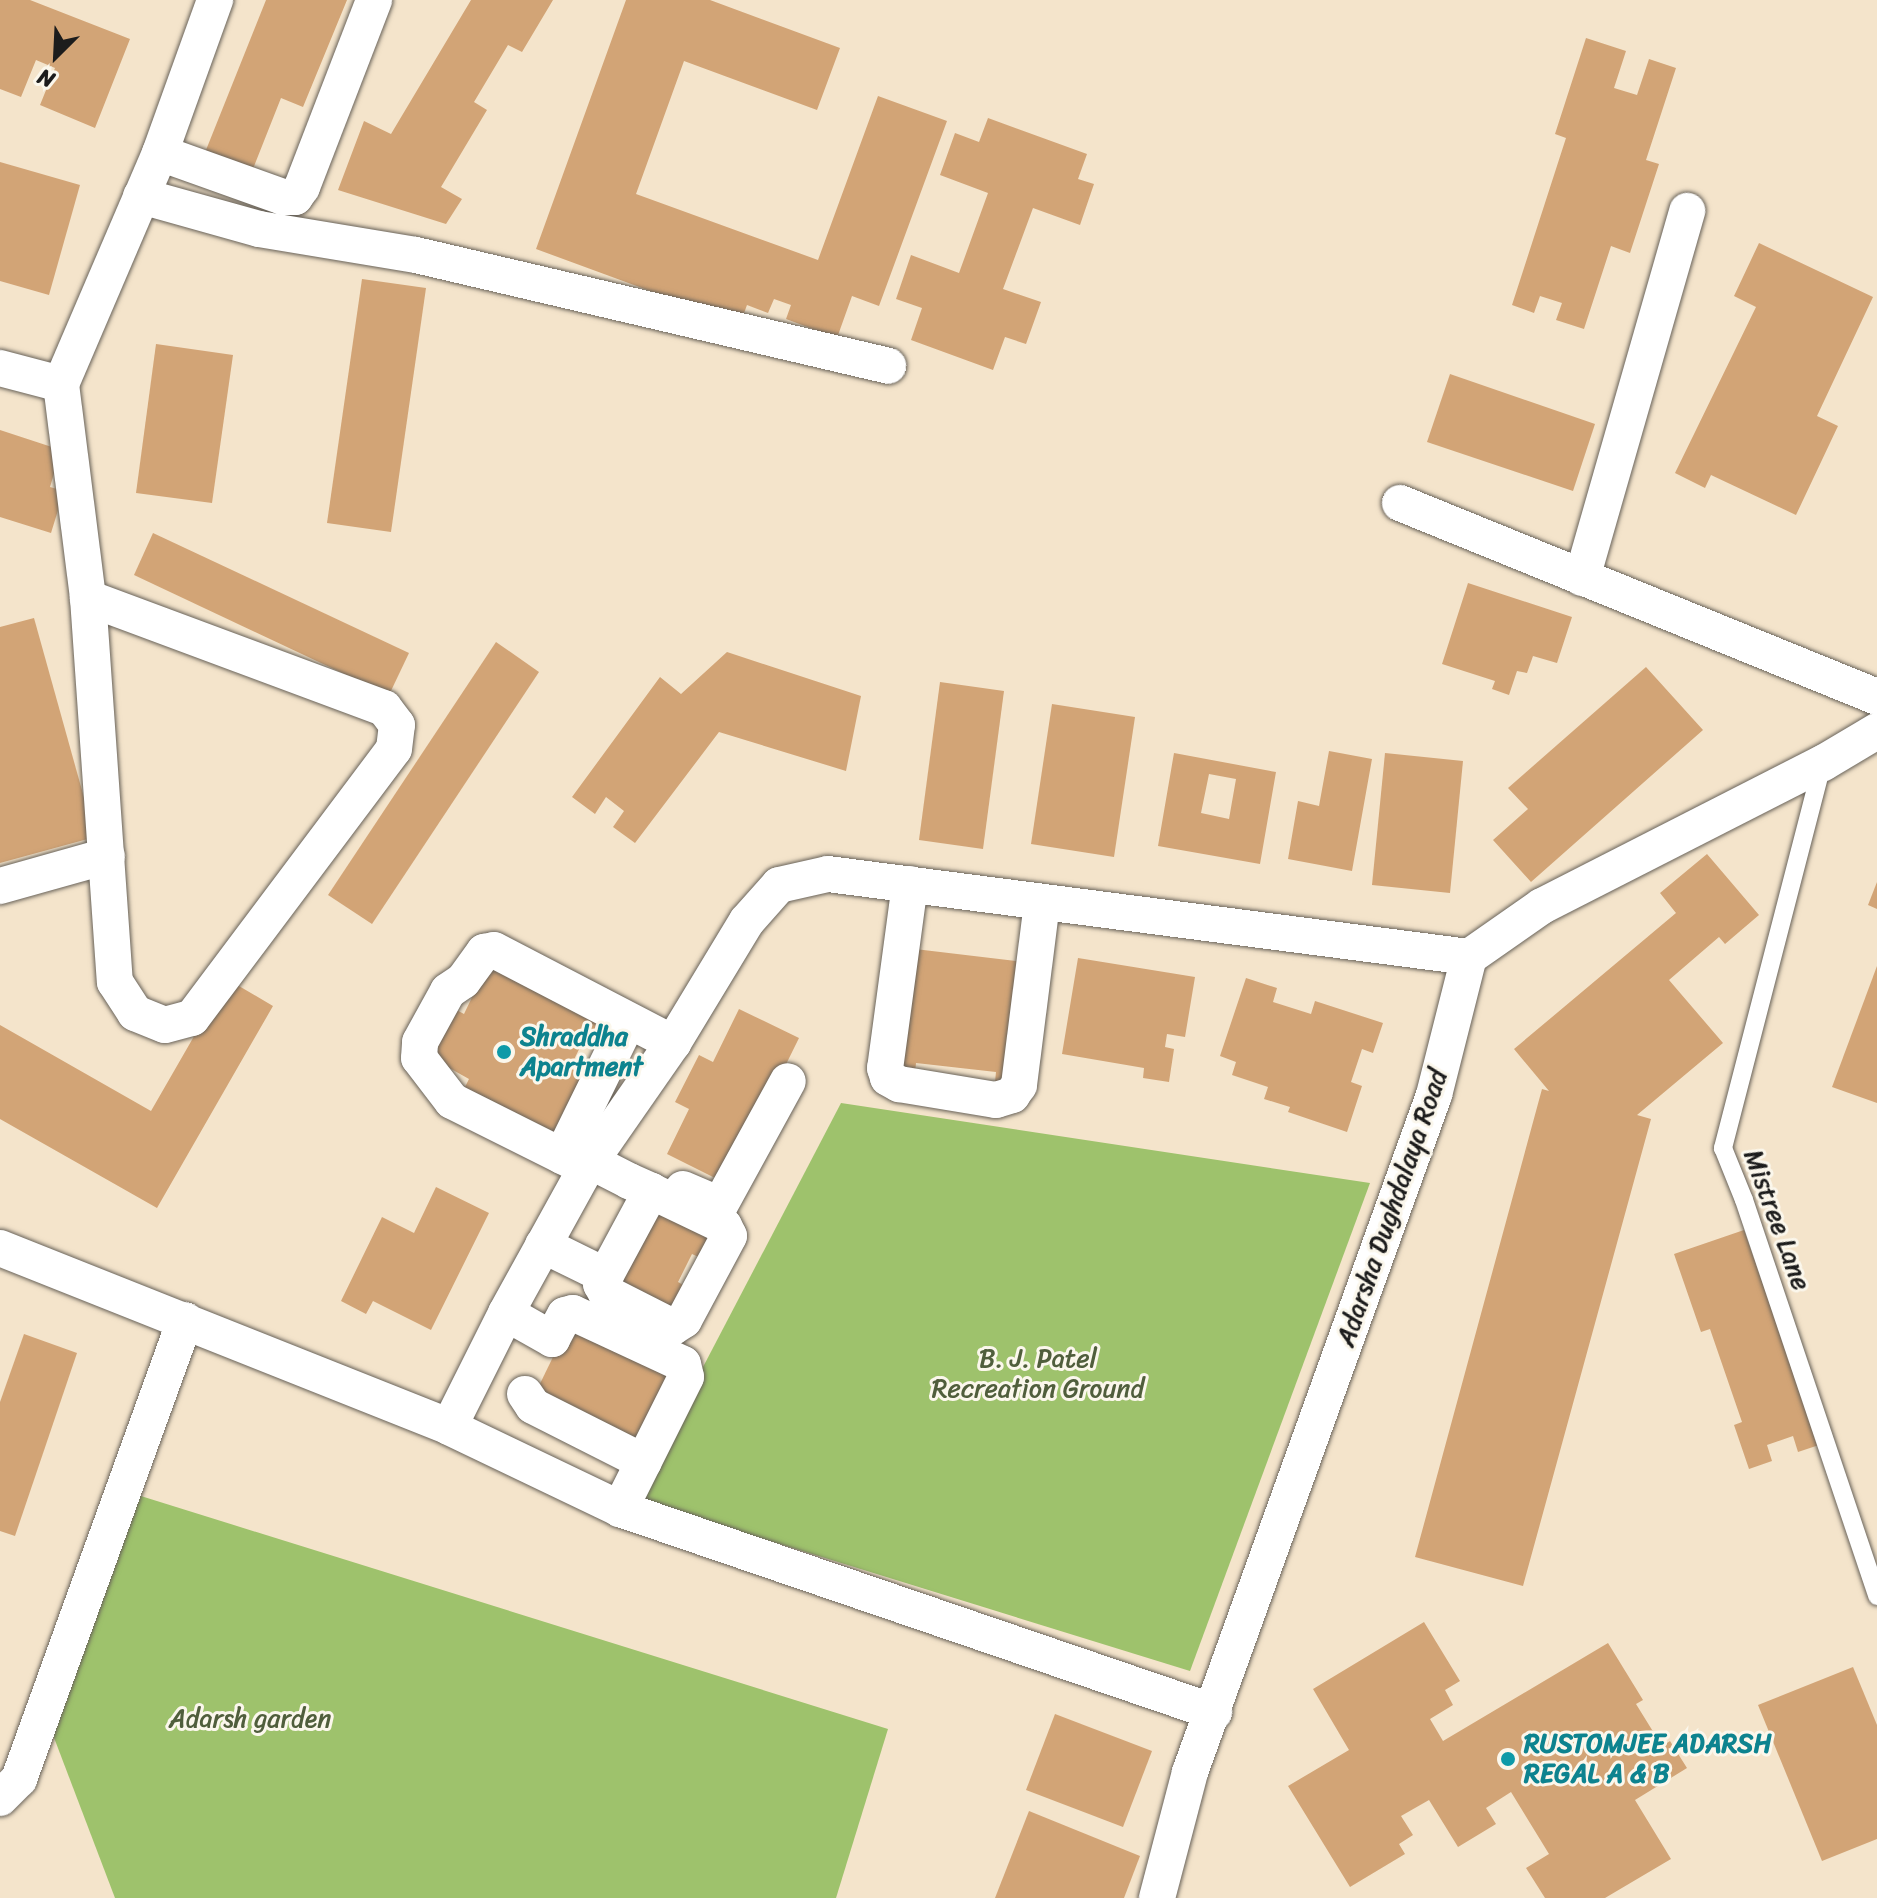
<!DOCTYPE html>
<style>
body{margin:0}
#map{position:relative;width:1877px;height:1898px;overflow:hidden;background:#f4e4cb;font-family:Sriracha,sans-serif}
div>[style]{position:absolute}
.green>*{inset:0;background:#9ec26c}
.building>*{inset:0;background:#d2a476}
.roads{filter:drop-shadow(0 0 2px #686259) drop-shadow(0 0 2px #686259)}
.lane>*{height:18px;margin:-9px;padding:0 9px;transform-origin:9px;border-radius:9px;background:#fff}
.street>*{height:36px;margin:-18px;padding:0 18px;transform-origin:18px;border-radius:18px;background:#fff}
.dots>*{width:22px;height:22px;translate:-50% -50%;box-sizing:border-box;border:4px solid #fbf7ec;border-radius:50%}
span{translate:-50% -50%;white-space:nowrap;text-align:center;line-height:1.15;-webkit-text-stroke:6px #fbf7ec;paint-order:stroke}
.culture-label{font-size:26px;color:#0d838f;font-weight:700}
.left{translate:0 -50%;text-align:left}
.street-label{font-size:26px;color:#1c1c1c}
.park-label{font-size:26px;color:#505e3c}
.north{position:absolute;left:16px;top:16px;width:80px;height:80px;-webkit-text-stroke:6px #fbf7ec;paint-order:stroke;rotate:204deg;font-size:22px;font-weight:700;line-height:32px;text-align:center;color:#1c1c1c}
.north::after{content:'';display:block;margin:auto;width:28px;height:36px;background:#1c1c1c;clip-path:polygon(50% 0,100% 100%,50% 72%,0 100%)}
</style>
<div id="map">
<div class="green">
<i style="clip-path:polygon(841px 1103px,1370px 1183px,1190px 1671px,634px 1499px)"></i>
<i style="clip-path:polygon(128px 1492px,888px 1729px,836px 1898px,115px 1898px,53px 1735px)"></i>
</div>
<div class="building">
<i style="clip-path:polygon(0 0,30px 0,130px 39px,95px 128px,40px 105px,55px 68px,36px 60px,21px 97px,0 89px)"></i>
<i style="clip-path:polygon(266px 0,347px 0,303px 107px,281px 98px,249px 179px,202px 160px)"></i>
<i style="clip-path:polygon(471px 0,553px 0,522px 52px,508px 45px,474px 102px,487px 110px,441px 187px,462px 199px,446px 224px,338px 190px,364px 121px,391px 134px)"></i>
<i style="clip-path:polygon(626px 0,710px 0,840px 48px,817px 110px,684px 61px,636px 194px,818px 260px,878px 96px,947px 121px,879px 306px,852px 296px,837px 338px,786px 319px,791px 305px,774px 299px,768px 313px,747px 305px,740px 324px,536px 249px)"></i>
<i style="clip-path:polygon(1586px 38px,1626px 51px,1614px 88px,1637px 95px,1649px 59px,1676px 68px,1646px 160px,1659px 164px,1630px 253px,1611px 246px,1584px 329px,1556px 320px,1562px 303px,1540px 296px,1534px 313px,1512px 305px,1566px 138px,1555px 134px)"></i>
<i style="clip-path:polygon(988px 118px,1087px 154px,1078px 179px,1094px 184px,1080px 225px,1033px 208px,1003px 289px,1041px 302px,1026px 344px,1005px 337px,993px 370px,911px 340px,922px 308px,896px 299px,911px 255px,959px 273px,988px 193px,940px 175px,955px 133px,979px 142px)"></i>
<i style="clip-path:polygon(0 162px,80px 185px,49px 295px,0 281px)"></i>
<i style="clip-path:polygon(1759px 243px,1873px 297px,1817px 416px,1838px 426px,1796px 515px,1711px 475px,1705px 488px,1675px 473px,1756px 307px,1734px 296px)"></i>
<i style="clip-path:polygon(362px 279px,426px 288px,391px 532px,327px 523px)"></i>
<i style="clip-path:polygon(156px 344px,233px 355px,212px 503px,136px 493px)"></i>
<i style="clip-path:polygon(1450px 374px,1595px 424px,1573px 491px,1427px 442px)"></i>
<i style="clip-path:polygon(0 430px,61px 450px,50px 487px,64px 491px,51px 533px,0 517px)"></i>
<i style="clip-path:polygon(153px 533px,409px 653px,389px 695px,134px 575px)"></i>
<i style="clip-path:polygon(1468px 583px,1572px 617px,1557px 663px,1533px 656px,1527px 673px,1517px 671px,1509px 695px,1492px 689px,1495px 681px,1442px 664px)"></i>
<i style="clip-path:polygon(34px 618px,95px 837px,0 863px,0 627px)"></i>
<i style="clip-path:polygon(496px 642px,539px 672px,372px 924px,328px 895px)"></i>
<i style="clip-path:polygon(727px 652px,861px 696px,846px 771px,719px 732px,635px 843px,613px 827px,624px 811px,606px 797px,595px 814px,572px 797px,660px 677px,681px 694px)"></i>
<i style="clip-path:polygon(1646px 667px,1703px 730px,1531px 882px,1493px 840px,1528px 809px,1508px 788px)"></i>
<i style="clip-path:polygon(940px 682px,1004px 691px,983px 849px,919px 840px)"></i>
<i style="clip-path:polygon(1052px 704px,1135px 717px,1114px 857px,1031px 844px)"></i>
<i style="clip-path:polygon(1329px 751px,1372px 759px,1352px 871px,1288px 859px,1298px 801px,1319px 806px)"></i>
<i style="clip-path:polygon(evenodd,1174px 753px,1276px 772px,1260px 864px,1158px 846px,1174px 753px,1209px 774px,1236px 779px,1229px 819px,1201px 813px,1209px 774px)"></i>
<i style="clip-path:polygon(1385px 753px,1463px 761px,1450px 893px,1372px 885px)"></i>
<i style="clip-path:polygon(1707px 854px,1759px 915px,1725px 944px,1719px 937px,1669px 980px,1723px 1043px,1637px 1115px,1651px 1119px,1523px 1586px,1415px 1557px,1542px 1089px,1549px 1091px,1514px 1049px,1676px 913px,1660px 893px)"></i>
<i style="clip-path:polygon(1877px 882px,1877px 909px,1868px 905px)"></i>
<i style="clip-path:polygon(915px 949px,1025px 962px,1011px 1084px,995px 1082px,996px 1072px,916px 1063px,915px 1073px,901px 1072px)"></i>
<i style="clip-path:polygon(1078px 958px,1195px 977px,1185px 1037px,1167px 1034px,1165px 1047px,1174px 1049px,1169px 1082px,1143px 1078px,1144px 1068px,1062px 1054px)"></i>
<i style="clip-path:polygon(487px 966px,610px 1027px,599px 1048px,583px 1041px,570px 1068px,585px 1076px,562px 1144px,461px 1095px,469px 1079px,428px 1056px,449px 1006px,464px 1014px)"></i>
<i style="clip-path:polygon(1877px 966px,1877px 1103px,1832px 1087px)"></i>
<i style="clip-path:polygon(1246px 978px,1277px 988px,1273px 1002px,1311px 1014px,1315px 1001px,1383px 1023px,1373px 1053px,1362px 1049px,1351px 1082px,1362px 1086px,1347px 1132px,1288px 1112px,1290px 1107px,1264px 1099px,1268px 1087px,1232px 1075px,1236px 1062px,1220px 1056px)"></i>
<i style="clip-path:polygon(227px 979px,273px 1006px,157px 1208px,0 1119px,0 1025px,151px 1111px)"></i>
<i style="clip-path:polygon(739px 1009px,799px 1038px,727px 1184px,667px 1154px,689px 1109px,675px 1102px,699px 1055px,713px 1062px)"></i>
<i style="clip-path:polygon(436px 1187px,489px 1213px,431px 1330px,373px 1301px,366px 1314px,341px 1301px,382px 1217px,414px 1233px)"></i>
<i style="clip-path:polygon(656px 1200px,721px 1232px,707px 1261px,692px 1254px,678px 1282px,692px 1290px,677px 1320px,612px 1288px)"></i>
<i style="clip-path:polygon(1744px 1230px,1819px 1445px,1798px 1452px,1793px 1436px,1767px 1445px,1772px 1461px,1749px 1469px,1734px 1425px,1742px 1422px,1710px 1329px,1701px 1332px,1674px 1254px)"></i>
<i style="clip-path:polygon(571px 1320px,673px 1371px,637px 1444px,535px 1394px)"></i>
<i style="clip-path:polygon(24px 1334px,77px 1353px,15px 1536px,0 1531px,0 1402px)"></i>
<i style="clip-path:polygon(1424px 1622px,1460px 1681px,1445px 1690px,1453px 1705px,1430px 1719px,1443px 1741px,1608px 1643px,1643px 1700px,1636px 1704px,1662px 1746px,1670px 1741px,1687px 1768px,1635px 1800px,1671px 1859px,1605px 1898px,1545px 1898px,1526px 1868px,1549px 1854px,1511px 1792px,1486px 1808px,1496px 1824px,1458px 1847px,1429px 1800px,1401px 1816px,1413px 1835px,1399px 1844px,1405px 1854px,1350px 1887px,1288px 1786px,1349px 1750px,1313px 1689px)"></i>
<i style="clip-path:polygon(1853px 1667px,1877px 1725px,1877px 1839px,1822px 1861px,1758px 1705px)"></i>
<i style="clip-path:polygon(1055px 1714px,1152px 1751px,1123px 1827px,1026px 1790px)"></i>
<i style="clip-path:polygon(1029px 1811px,1140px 1856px,1124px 1898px,995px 1898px)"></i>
</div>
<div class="roads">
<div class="lane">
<i style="left:1822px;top:765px;width:396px;rotate:104.5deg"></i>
<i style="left:1723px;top:1148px;width:56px;rotate:68deg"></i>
<i style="left:1744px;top:1200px;width:418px;rotate:71.4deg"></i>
</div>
<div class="street">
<i style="left:160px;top:153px;width:131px;rotate:19.7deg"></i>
<i style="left:283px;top:197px;width:12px"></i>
<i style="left:295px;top:197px;width:12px;rotate:-55deg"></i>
<i style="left:302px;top:187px;width:200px;rotate:-68.9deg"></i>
<i style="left:141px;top:196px;width:123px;rotate:15.6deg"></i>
<i style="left:259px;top:229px;width:159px;rotate:9.4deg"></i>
<i style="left:416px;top:255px;width:485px;rotate:13.2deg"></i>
<i style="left:0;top:368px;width:63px;rotate:14.7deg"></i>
<i style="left:61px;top:384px;width:251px;rotate:-66.8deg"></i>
<i style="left:160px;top:153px;width:163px;rotate:-70.2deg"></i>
<i style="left:61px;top:384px;width:216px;rotate:82.8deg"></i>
<i style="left:88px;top:598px;width:385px;rotate:86deg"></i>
<i style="left:115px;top:982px;width:37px;rotate:57deg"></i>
<i style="left:135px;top:1013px;width:32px;rotate:22deg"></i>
<i style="left:165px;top:1025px;width:28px;rotate:-15deg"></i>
<i style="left:192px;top:1018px;width:336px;rotate:-53.1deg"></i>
<i style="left:394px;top:749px;width:24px;rotate:-83deg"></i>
<i style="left:397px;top:725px;width:21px;rotate:-127deg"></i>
<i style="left:384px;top:708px;width:316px;rotate:-159.6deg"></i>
<i style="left:1400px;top:503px;width:515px;rotate:22.13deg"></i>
<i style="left:1582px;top:578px;width:382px;rotate:-74deg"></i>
<i style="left:910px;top:884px;width:186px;rotate:97.7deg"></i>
<i style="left:885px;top:1068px;width:10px;rotate:73deg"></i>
<i style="left:888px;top:1078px;width:13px;rotate:29deg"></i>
<i style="left:899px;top:1084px;width:98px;rotate:9.4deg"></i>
<i style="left:996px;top:1100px;width:17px;rotate:-17deg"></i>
<i style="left:1012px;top:1095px;width:12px;rotate:-55deg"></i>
<i style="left:1019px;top:1085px;width:184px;rotate:-82.8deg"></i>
<i style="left:0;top:886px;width:111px;rotate:-15.7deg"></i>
<i style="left:562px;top:1156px;width:150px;rotate:-63.9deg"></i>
<i style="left:590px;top:1161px;width:44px;rotate:27.1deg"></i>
<i style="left:629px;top:1181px;width:24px;rotate:24deg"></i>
<i style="left:651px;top:1191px;width:81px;rotate:25.6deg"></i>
<i style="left:724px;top:1226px;width:11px;rotate:63deg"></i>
<i style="left:729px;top:1236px;width:95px;rotate:118.2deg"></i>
<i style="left:684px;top:1320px;width:13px;rotate:148deg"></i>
<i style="left:673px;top:1327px;width:75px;rotate:-153.1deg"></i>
<i style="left:606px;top:1293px;width:10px;rotate:-119deg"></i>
<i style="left:601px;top:1284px;width:106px;rotate:-61.7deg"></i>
<i style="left:586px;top:1168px;width:150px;rotate:-153.4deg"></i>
<i style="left:452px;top:1101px;width:54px;rotate:-127.5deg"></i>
<i style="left:419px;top:1058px;width:16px;rotate:-86deg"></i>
<i style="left:420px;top:1042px;width:58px;rotate:-61.2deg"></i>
<i style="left:448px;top:991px;width:18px;rotate:-34deg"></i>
<i style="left:463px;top:981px;width:36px;rotate:-54deg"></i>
<i style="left:484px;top:952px;width:10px;rotate:-11deg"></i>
<i style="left:494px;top:950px;width:202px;rotate:27.5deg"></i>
<i style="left:683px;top:1189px;width:40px;rotate:23.4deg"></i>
<i style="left:720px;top:1205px;width:141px;rotate:-61.3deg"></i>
<i style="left:543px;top:1245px;width:70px;rotate:26.2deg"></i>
<i style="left:0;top:1248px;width:483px;rotate:21.7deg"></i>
<i style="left:449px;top:1427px;width:127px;rotate:-63.4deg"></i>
<i style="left:506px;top:1313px;width:166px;rotate:-61.1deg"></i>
<i style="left:586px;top:1168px;width:152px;rotate:-55.2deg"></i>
<i style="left:673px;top:1043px;width:143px;rotate:-58.8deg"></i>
<i style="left:747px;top:921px;width:48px;rotate:-48.4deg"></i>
<i style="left:779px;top:885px;width:50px;rotate:-12.7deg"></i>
<i style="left:828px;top:874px;width:646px;rotate:7.38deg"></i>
<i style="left:506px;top:1313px;width:53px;rotate:29.5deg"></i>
<i style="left:552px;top:1339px;width:27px;rotate:-62deg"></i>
<i style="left:565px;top:1315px;width:8px;rotate:-14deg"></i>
<i style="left:573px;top:1313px;width:121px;rotate:24.9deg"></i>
<i style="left:683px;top:1364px;width:13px;rotate:77deg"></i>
<i style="left:686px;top:1377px;width:148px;rotate:116.6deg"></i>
<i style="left:525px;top:1394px;width:14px;rotate:56deg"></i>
<i style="left:533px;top:1406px;width:124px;rotate:26.8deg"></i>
<i style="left:449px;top:1427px;width:190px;rotate:25.6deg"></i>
<i style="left:620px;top:1509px;width:628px;rotate:18.87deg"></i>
<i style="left:0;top:1798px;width:27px;rotate:-45deg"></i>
<i style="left:19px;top:1779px;width:488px;rotate:-70.1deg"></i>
<i style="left:1157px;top:1898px;width:130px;rotate:-75.3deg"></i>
<i style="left:1190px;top:1772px;width:720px;rotate:-70.18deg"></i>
<i style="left:1434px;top:1095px;width:142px;rotate:-75.8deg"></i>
<i style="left:1469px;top:957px;width:89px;rotate:-34.9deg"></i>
<i style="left:1542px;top:906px;width:315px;rotate:-27deg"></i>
<i style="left:1823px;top:763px;width:63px;rotate:-30.7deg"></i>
</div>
</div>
<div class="dots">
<i style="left:504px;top:1052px;background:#0f9aa8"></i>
<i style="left:1508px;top:1759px;background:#0f9aa8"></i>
</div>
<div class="culture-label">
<span class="left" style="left:520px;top:1052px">Shraddha<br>Apartment</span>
<span class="left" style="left:1524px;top:1759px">RUSTOMJEE ADARSH<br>REGAL A &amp; B</span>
</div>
<div class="street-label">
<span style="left:1392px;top:1208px;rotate:-71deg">Adarsha Dughdalaya Road</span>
<span style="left:1777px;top:1220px;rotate:70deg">Mistree Lane</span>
</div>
<div class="park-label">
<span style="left:1038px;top:1374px">B. J. Patel<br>Recreation Ground</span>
<span style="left:250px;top:1719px">Adarsh garden</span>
</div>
<div class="north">N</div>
</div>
